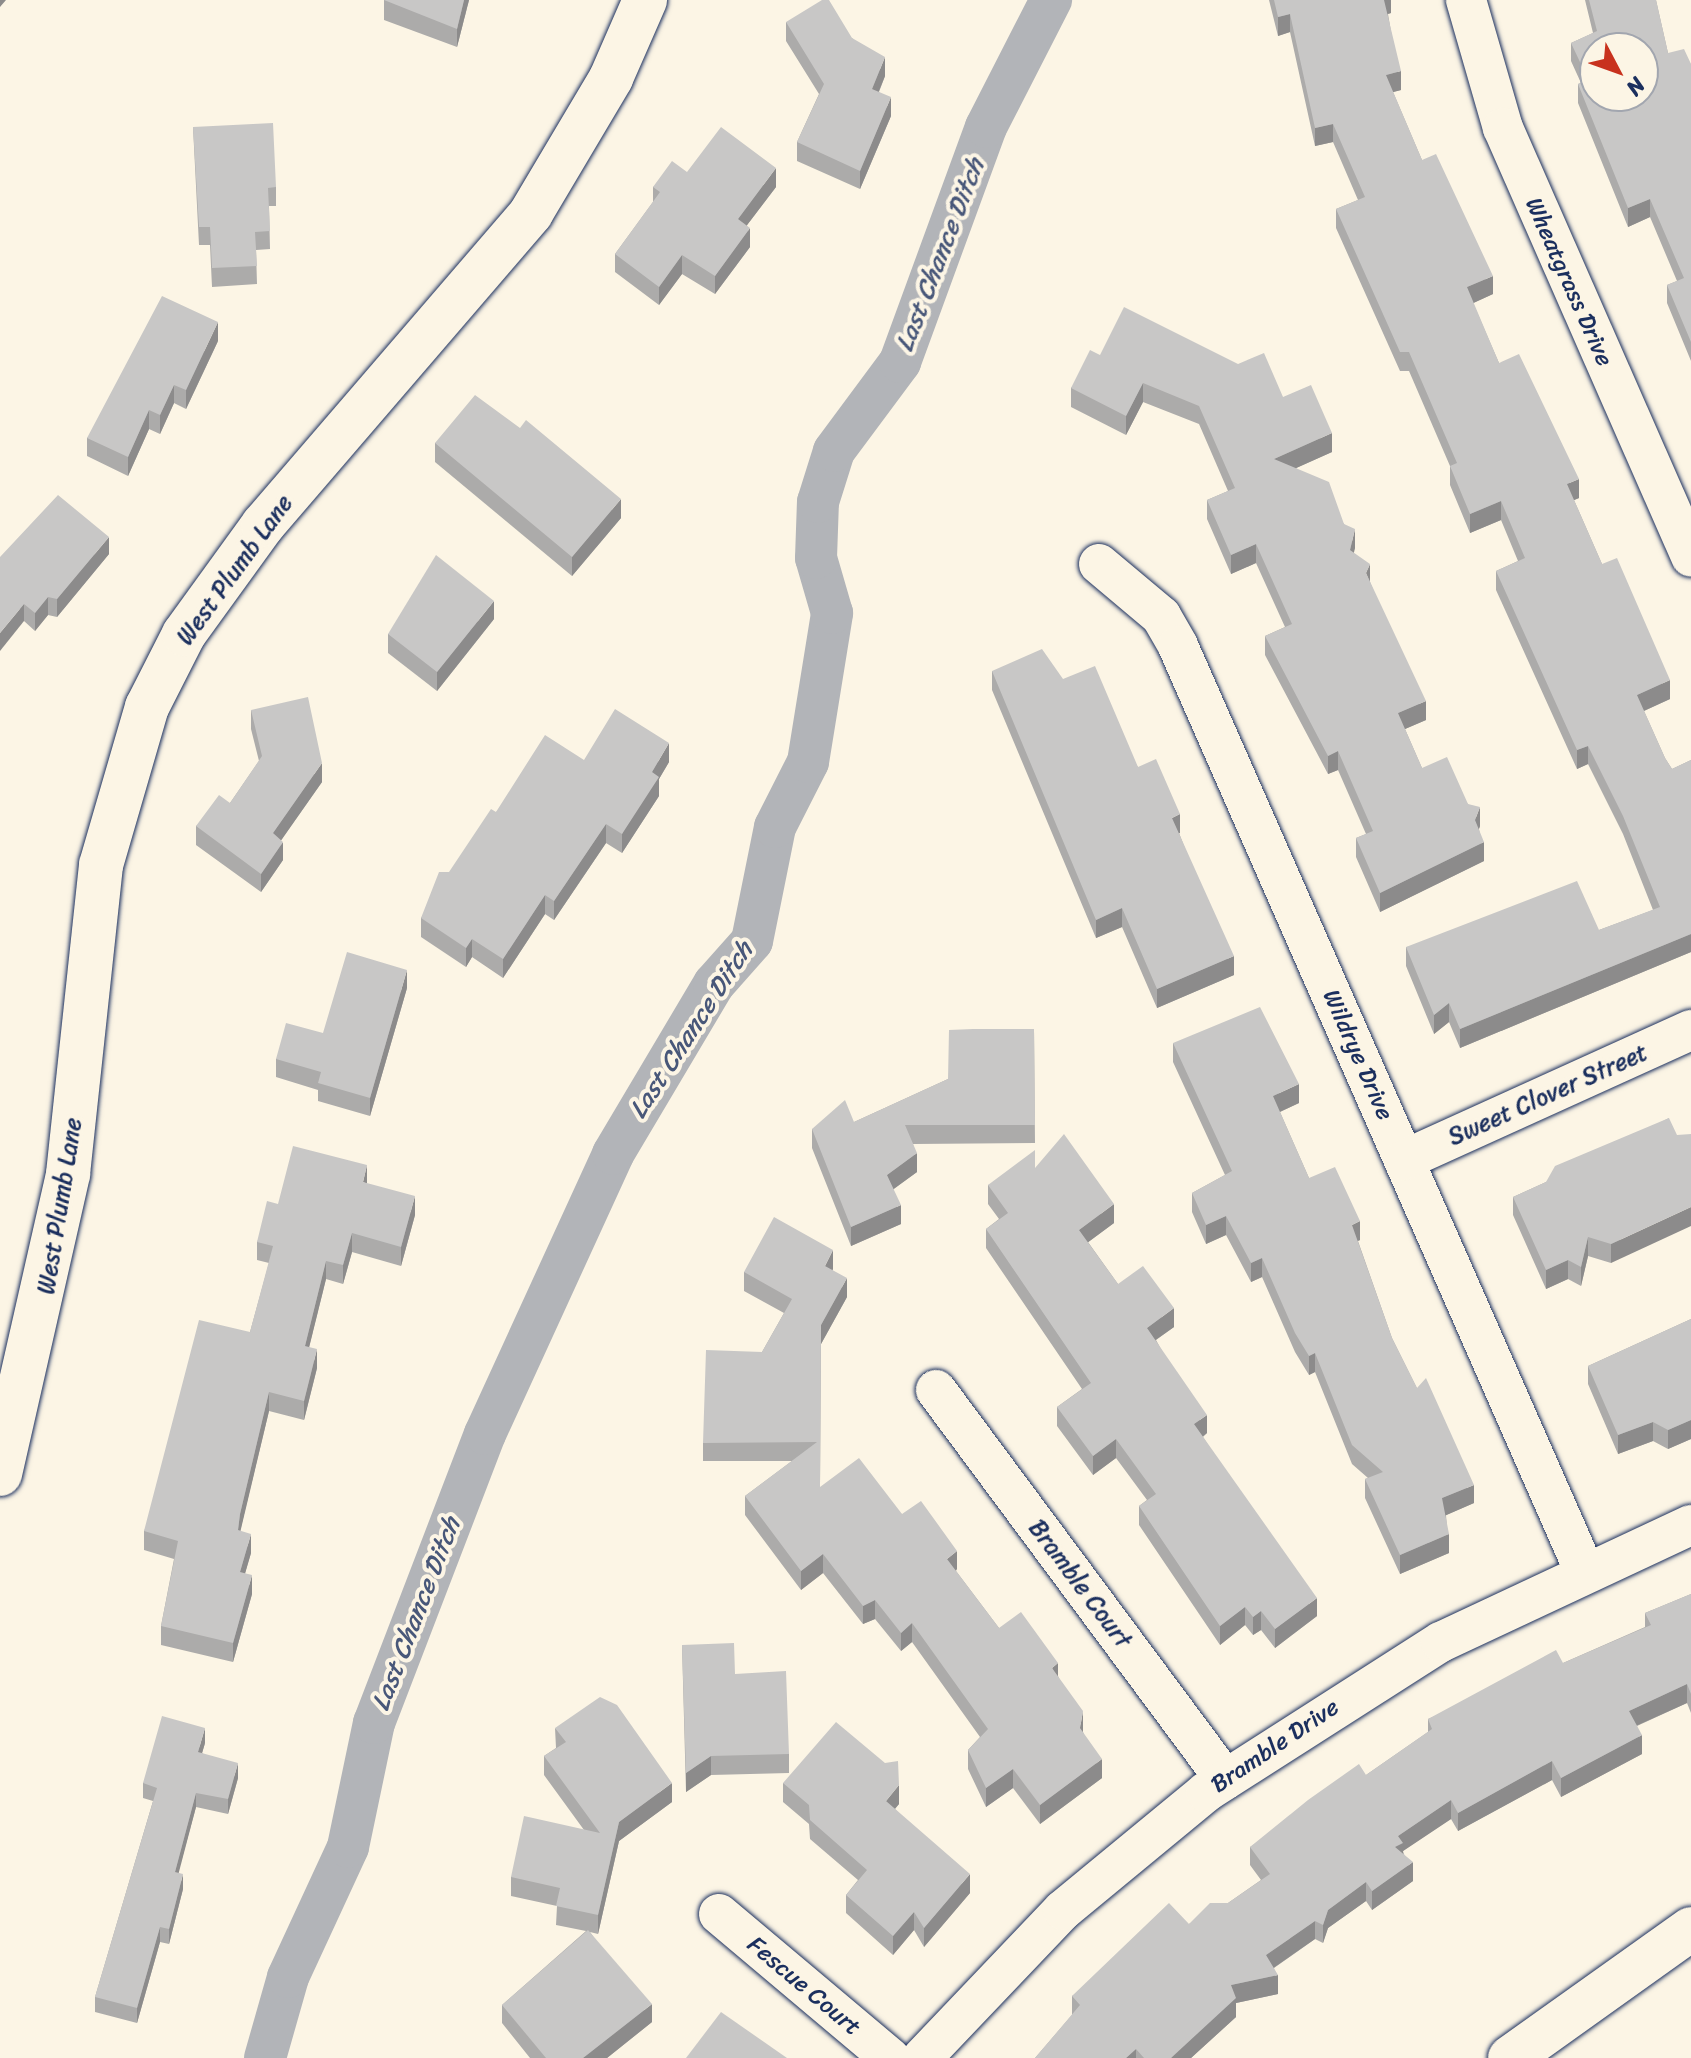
<!DOCTYPE html>
<style>
body{margin:0}
#map{position:relative;width:1691px;height:2058px;overflow:hidden;background:#fcf5e5;font-family:Sriracha,sans-serif}
div>[style]{position:absolute}
.canal>*{height:42px;margin:-21px;padding:0 21px;transform-origin:21px;border-radius:21px;background:#b2b4b8}
.roads{filter:drop-shadow(0 0 2px #1b2f5e) drop-shadow(0 0 2px #1b2f5e)}
.street>*{height:40px;margin:-20px;padding:0 20px;transform-origin:20px;border-radius:20px;background:#fcf5e5}
.secondary>*{height:44px;margin:-22px;padding:0 22px;transform-origin:22px;border-radius:22px;background:#fcf5e5}
.wall>*{inset:0;background:#acabaa}
.shaded-wall>*{inset:0;background:#8c8b8b}
.building>*{inset:0;background:#c8c7c6}
span{translate:-50% -50%;white-space:nowrap;text-align:center;line-height:1.15;-webkit-text-stroke:8px #fcf5e5;paint-order:stroke}
.street-label{font-size:24px;color:#1b2f5e}
.water-label{font-size:26px;color:#485779;font-style:italic}
.north{position:absolute;left:1579px;top:32px;width:80px;height:80px;box-sizing:border-box;background:#fcf5e5;border:2px solid #a2a6af;border-radius:50%;rotate:131deg;font-size:22px;font-weight:700;line-height:32px;text-align:center;color:#1b2f5e}
.north::after{content:'';display:block;margin:auto;width:28px;height:36px;background:#c8321e;clip-path:polygon(50% 0,100% 100%,50% 72%,0 100%)}
</style>
<div id="map">
<div class="canal">
<i style="left:265px;top:2058px;width:84px;rotate:-74.1deg"></i>
<i style="left:288px;top:1977px;width:143px;rotate:-65.2deg"></i>
<i style="left:348px;top:1847px;width:127px;rotate:-78.2deg"></i>
<i style="left:374px;top:1723px;width:310px;rotate:-69deg"></i>
<i style="left:485px;top:1434px;width:308px;rotate:-65.4deg"></i>
<i style="left:613px;top:1154px;width:198px;rotate:-59.3deg"></i>
<i style="left:714px;top:984px;width:57px;rotate:-48.5deg"></i>
<i style="left:752px;top:941px;width:116px;rotate:-78.6deg"></i>
<i style="left:775px;top:827px;width:73px;rotate:-63.1deg"></i>
<i style="left:808px;top:762px;width:151px;rotate:-80.8deg"></i>
<i style="left:832px;top:613px;width:57px;rotate:-106.2deg"></i>
<i style="left:816px;top:558px;width:56px;rotate:-88deg"></i>
<i style="left:818px;top:502px;width:53px;rotate:-72.6deg"></i>
<i style="left:834px;top:451px;width:111px;rotate:-53.4deg"></i>
<i style="left:900px;top:362px;width:250px;rotate:-69.9deg"></i>
<i style="left:986px;top:127px;width:143px;rotate:-62.9deg"></i>
</div>
<div class="roads">
<div class="street">
<i style="left:1466px;top:0;width:133px;rotate:73.9deg"></i>
<i style="left:1503px;top:128px;width:468px;rotate:66.3deg"></i>
<i style="left:1099px;top:564px;width:81px;rotate:40deg"></i>
<i style="left:1161px;top:616px;width:34px;rotate:60deg"></i>
<i style="left:1178px;top:646px;width:1009px;rotate:66.28deg"></i>
<i style="left:1404px;top:1160px;width:315px;rotate:-24.4deg"></i>
<i style="left:936px;top:1390px;width:485px;rotate:53.4deg"></i>
<i style="left:719px;top:1914px;width:224px;rotate:40.1deg"></i>
<i style="left:922px;top:2058px;width:204px;rotate:-46.4deg"></i>
<i style="left:1063px;top:1910px;width:185px;rotate:-39.5deg"></i>
<i style="left:1206px;top:1792px;width:279px;rotate:-32.6deg"></i>
<i style="left:1441px;top:1642px;width:276px;rotate:-25.1deg"></i>
</div>
<div class="secondary">
<i style="left:0;top:1474px;width:308px;rotate:-77.2deg"></i>
<i style="left:68px;top:1174px;width:311px;rotate:-83.9deg"></i>
<i style="left:101px;top:865px;width:165px;rotate:-73.8deg"></i>
<i style="left:147px;top:707px;width:82px;rotate:-63.1deg"></i>
<i style="left:184px;top:634px;width:135px;rotate:-54.1deg"></i>
<i style="left:263px;top:525px;width:411px;rotate:-49.3deg"></i>
<i style="left:531px;top:213px;width:157px;rotate:-59.3deg"></i>
<i style="left:611px;top:78px;width:85px;rotate:-66.4deg"></i>
<i style="left:1510px;top:2058px;width:222px;rotate:-35.5deg"></i>
</div>
</div>
<div class="wall">
<i style="clip-path:polygon(384px 0,469px 0,457px 47px,384px 20px)"></i>
<i style="clip-path:polygon(1269px 0,1391px 0,1391px 13px,1388px 14px,1401px 90px,1393px 92px,1422px 160px,1493px 294px,1473px 303px,1499px 363px,1579px 498px,1574px 500px,1602px 564px,1670px 699px,1644px 711px,1665px 758px,1672px 769px,1691px 760px,1691px 952px,1460px 1048px,1449px 1022px,1434px 1034px,1406px 966px,1406px 947px,1599px 930px,1653px 910px,1623px 834px,1588px 764px,1577px 769px,1496px 590px,1496px 571px,1518px 561px,1501px 520px,1470px 533px,1450px 485px,1450px 466px,1409px 371px,1400px 371px,1336px 228px,1336px 209px,1358px 200px,1333px 142px,1315px 146px,1290px 32px,1278px 36px)"></i>
<i style="clip-path:polygon(1585px 0,1656px 0,1668px 53px,1691px 64px,1691px 361px,1667px 303px,1667px 285px,1677px 281px,1650px 217px,1628px 227px,1578px 103px,1578px 84px,1581px 83px,1571px 61px,1571px 43px,1593px 33px)"></i>
<i style="clip-path:polygon(786px 22px,852px 38px,885px 76px,879px 92px,891px 116px,860px 189px,797px 161px,797px 142px,819px 94px,786px 41px)"></i>
<i style="clip-path:polygon(193px 127px,276px 187px,276px 206px,269px 206px,270px 249px,256px 250px,257px 284px,212px 287px,210px 245px,199px 245px)"></i>
<i style="clip-path:polygon(687px 172px,776px 187px,747px 225px,750px 247px,715px 294px,682px 274px,659px 305px,615px 272px,615px 254px,653px 202px,653px 187px)"></i>
<i style="clip-path:polygon(218px 341px,186px 409px,174px 403px,160px 434px,149px 429px,128px 476px,87px 456px,87px 438px)"></i>
<i style="clip-path:polygon(1100px 355px,1283px 397px,1332px 452px,1296px 468px,1344px 524px,1355px 548px,1353px 553px,1370px 582px,1426px 720px,1405px 729px,1422px 768px,1468px 804px,1480px 826px,1479px 829px,1484px 861px,1380px 912px,1356px 857px,1356px 838px,1366px 834px,1338px 770px,1328px 774px,1265px 655px,1265px 636px,1285px 627px,1256px 563px,1231px 574px,1207px 519px,1207px 500px,1228px 491px,1199px 424px,1143px 402px,1126px 435px,1071px 407px,1071px 388px)"></i>
<i style="clip-path:polygon(520px 428px,621px 518px,572px 576px,435px 462px,435px 443px)"></i>
<i style="clip-path:polygon(109px 554px,57px 617px,48px 615px,35px 631px,24px 621px,0 557px)"></i>
<i style="clip-path:polygon(494px 619px,437px 691px,388px 653px,388px 634px)"></i>
<i style="clip-path:polygon(992px 671px,1063px 679px,1138px 767px,1180px 833px,1179px 833px,1234px 975px,1157px 1008px,1122px 927px,1096px 938px,992px 690px)"></i>
<i style="clip-path:polygon(251px 710px,322px 782px,281px 840px,283px 860px,261px 892px,196px 845px,196px 826px,230px 803px,259px 761px,251px 729px)"></i>
<i style="clip-path:polygon(584px 760px,669px 762px,659px 779px,659px 796px,622px 853px,606px 843px,554px 920px,545px 914px,503px 978px,472px 957px,466px 967px,421px 937px,421px 918px,496px 812px)"></i>
<i style="clip-path:polygon(407px 988px,370px 1116px,318px 1101px,318px 1090px,276px 1077px,276px 1059px)"></i>
<i style="clip-path:polygon(1034px 1029px,1035px 1143px,913px 1144px,917px 1172px,893px 1189px,901px 1224px,851px 1246px,812px 1148px,812px 1129px,854px 1122px,948px 1079px)"></i>
<i style="clip-path:polygon(1173px 1043px,1299px 1103px,1280px 1112px,1309px 1178px,1360px 1240px,1358px 1241px,1392px 1338px,1474px 1503px,1446px 1515px,1449px 1553px,1400px 1574px,1365px 1498px,1365px 1479px,1368px 1478px,1352px 1464px,1315px 1372px,1309px 1375px,1295px 1352px,1262px 1277px,1251px 1282px,1226px 1235px,1206px 1244px,1192px 1212px,1192px 1193px,1225px 1175px,1173px 1062px)"></i>
<i style="clip-path:polygon(1669px 1118px,1611px 1263px,1588px 1256px,1581px 1286px,1568px 1279px,1546px 1289px,1513px 1215px,1513px 1197px,1546px 1182px)"></i>
<i style="clip-path:polygon(1035px 1168px,1114px 1223px,1088px 1242px,1118px 1284px,1174px 1327px,1156px 1340px,1207px 1433px,1203px 1437px,1317px 1616px,1275px 1648px,1261px 1630px,1253px 1635px,1245px 1625px,1220px 1645px,1139px 1525px,1139px 1506px,1147px 1500px,1116px 1458px,1093px 1475px,1057px 1426px,1057px 1407px,1082px 1389px,986px 1248px,986px 1229px,999px 1219px,988px 1204px,988px 1185px)"></i>
<i style="clip-path:polygon(367px 1184px,415px 1215px,401px 1266px,352px 1252px,343px 1284px,326px 1279px,309px 1347px,317px 1368px,304px 1420px,269px 1411px,240px 1531px,251px 1553px,245px 1573px,252px 1594px,233px 1662px,161px 1645px,161px 1626px,174px 1559px,144px 1550px,144px 1531px,250px 1332px,269px 1263px,257px 1260px,257px 1242px,278px 1204px)"></i>
<i style="clip-path:polygon(833px 1269px,832px 1270px,847px 1297px,821px 1344px,820px 1487px,902px 1514px,957px 1569px,956px 1571px,999px 1628px,1058px 1676px,1083px 1730px,1083px 1732px,1102px 1778px,1040px 1824px,1013px 1788px,986px 1807px,968px 1769px,968px 1750px,980px 1737px,912px 1642px,901px 1651px,875px 1619px,863px 1624px,823px 1573px,801px 1590px,745px 1515px,745px 1496px,792px 1461px,703px 1461px,703px 1443px,762px 1352px,784px 1313px,744px 1291px,744px 1272px)"></i>
<i style="clip-path:polygon(1691px 1319px,1691px 1439px,1668px 1449px,1653px 1441px,1618px 1454px,1588px 1384px,1588px 1366px)"></i>
<i style="clip-path:polygon(1691px 1594px,1691px 1713px,1687px 1703px,1637px 1726px,1642px 1754px,1561px 1797px,1552px 1780px,1458px 1831px,1451px 1819px,1403px 1851px,1413px 1881px,1372px 1910px,1366px 1901px,1328px 1928px,1323px 1943px,1315px 1939px,1274px 1968px,1278px 1994px,1236px 2003px,1236px 2017px,1191px 2058px,1035px 2058px,1072px 2015px,1072px 1996px,1189px 1924px,1228px 1903px,1261px 1880px,1250px 1865px,1250px 1847px,1366px 1775px,1428px 1732px,1428px 1719px,1563px 1663px,1645px 1627px,1645px 1613px)"></i>
<i style="clip-path:polygon(682px 1645px,735px 1674px,789px 1754px,789px 1773px,711px 1775px,686px 1792px)"></i>
<i style="clip-path:polygon(555px 1728px,672px 1802px,619px 1841px,598px 1934px,590px 1932px,652px 2022px,607px 2058px,530px 2058px,502px 2023px,502px 2005px,586px 1931px,556px 1925px,557px 1906px,511px 1896px,511px 1877px,584px 1830px,544px 1775px,544px 1756px,556px 1748px)"></i>
<i style="clip-path:polygon(205px 1743px,202px 1753px,238px 1778px,228px 1814px,196px 1807px,178px 1873px,183px 1889px,169px 1944px,160px 1942px,137px 2023px,95px 2012px,95px 1997px,153px 1801px,143px 1798px,143px 1783px)"></i>
<i style="clip-path:polygon(783px 1783px,899px 1804px,895px 1809px,970px 1893px,924px 1947px,914px 1930px,893px 1955px,846px 1913px,846px 1895px,858px 1880px,810px 1839px,809px 1824px,783px 1802px)"></i>
</div>
<div class="shaded-wall">
<i style="clip-path:polygon(0 0,6px 0,0 7px)"></i>
<i style="clip-path:polygon(464px 0,469px 0,457px 47px,457px 29px)"></i>
<i style="clip-path:polygon(1384px 0,1391px 0,1391px 13px,1384px 15px)"></i>
<i style="clip-path:polygon(1290px 14px,1290px 32px,1278px 36px,1278px 17px)"></i>
<i style="clip-path:polygon(885px 57px,885px 76px,872px 108px,872px 89px)"></i>
<i style="clip-path:polygon(1401px 71px,1401px 90px,1386px 94px,1386px 75px)"></i>
<i style="clip-path:polygon(891px 97px,891px 116px,860px 189px,860px 171px)"></i>
<i style="clip-path:polygon(1333px 124px,1333px 142px,1315px 146px,1315px 128px)"></i>
<i style="clip-path:polygon(776px 168px,776px 187px,738px 237px,738px 219px)"></i>
<i style="clip-path:polygon(1650px 199px,1650px 217px,1628px 227px,1628px 208px)"></i>
<i style="clip-path:polygon(750px 228px,750px 247px,715px 294px,715px 276px)"></i>
<i style="clip-path:polygon(682px 255px,682px 274px,659px 305px,659px 287px)"></i>
<i style="clip-path:polygon(1493px 276px,1493px 294px,1467px 306px,1467px 287px)"></i>
<i style="clip-path:polygon(218px 322px,218px 341px,186px 409px,186px 390px)"></i>
<i style="clip-path:polygon(1143px 383px,1143px 402px,1126px 435px,1126px 416px)"></i>
<i style="clip-path:polygon(174px 385px,174px 403px,160px 434px,160px 415px)"></i>
<i style="clip-path:polygon(149px 410px,149px 429px,128px 476px,128px 457px)"></i>
<i style="clip-path:polygon(1332px 433px,1332px 452px,1274px 478px,1274px 459px)"></i>
<i style="clip-path:polygon(1579px 479px,1579px 498px,1567px 503px,1567px 484px)"></i>
<i style="clip-path:polygon(621px 499px,621px 518px,572px 576px,572px 557px)"></i>
<i style="clip-path:polygon(1501px 501px,1501px 520px,1470px 533px,1470px 514px)"></i>
<i style="clip-path:polygon(1355px 529px,1355px 548px,1350px 569px,1350px 550px)"></i>
<i style="clip-path:polygon(109px 537px,109px 554px,57px 617px,57px 599px)"></i>
<i style="clip-path:polygon(1256px 544px,1256px 563px,1231px 574px,1231px 555px)"></i>
<i style="clip-path:polygon(1370px 564px,1370px 583px,1366px 573px)"></i>
<i style="clip-path:polygon(48px 597px,48px 615px,35px 631px,35px 613px)"></i>
<i style="clip-path:polygon(494px 601px,494px 619px,437px 691px,437px 672px)"></i>
<i style="clip-path:polygon(24px 604px,24px 621px,0 651px,0 633px)"></i>
<i style="clip-path:polygon(1670px 680px,1670px 699px,1637px 714px,1637px 695px)"></i>
<i style="clip-path:polygon(1426px 701px,1426px 720px,1398px 732px,1398px 713px)"></i>
<i style="clip-path:polygon(669px 743px,669px 762px,659px 779px,659px 796px,622px 853px,622px 834px,652px 772px)"></i>
<i style="clip-path:polygon(1588px 746px,1588px 764px,1577px 769px,1577px 750px)"></i>
<i style="clip-path:polygon(1338px 751px,1338px 770px,1328px 774px,1328px 756px)"></i>
<i style="clip-path:polygon(322px 763px,322px 782px,273px 852px,273px 833px)"></i>
<i style="clip-path:polygon(1480px 807px,1480px 826px,1475px 839px,1475px 820px)"></i>
<i style="clip-path:polygon(1180px 814px,1180px 833px,1172px 836px,1172px 818px)"></i>
<i style="clip-path:polygon(606px 824px,606px 843px,554px 920px,554px 901px)"></i>
<i style="clip-path:polygon(283px 842px,283px 860px,261px 892px,261px 874px)"></i>
<i style="clip-path:polygon(1484px 842px,1484px 861px,1380px 912px,1380px 893px)"></i>
<i style="clip-path:polygon(545px 895px,545px 914px,503px 978px,503px 959px)"></i>
<i style="clip-path:polygon(1122px 908px,1122px 927px,1096px 938px,1096px 920px)"></i>
<i style="clip-path:polygon(1691px 934px,1691px 952px,1460px 1048px,1460px 1029px)"></i>
<i style="clip-path:polygon(472px 939px,472px 957px,466px 967px,466px 948px)"></i>
<i style="clip-path:polygon(1234px 956px,1234px 975px,1157px 1008px,1157px 989px)"></i>
<i style="clip-path:polygon(407px 970px,407px 988px,370px 1116px,370px 1098px)"></i>
<i style="clip-path:polygon(1449px 1003px,1449px 1022px,1434px 1034px,1434px 1015px)"></i>
<i style="clip-path:polygon(1299px 1084px,1299px 1103px,1273px 1115px,1273px 1096px)"></i>
<i style="clip-path:polygon(917px 1153px,917px 1172px,887px 1194px,887px 1175px)"></i>
<i style="clip-path:polygon(367px 1165px,367px 1184px,363px 1182px)"></i>
<i style="clip-path:polygon(415px 1196px,415px 1215px,401px 1266px,401px 1247px)"></i>
<i style="clip-path:polygon(1114px 1204px,1114px 1223px,1079px 1249px,1079px 1230px)"></i>
<i style="clip-path:polygon(901px 1205px,901px 1224px,851px 1246px,851px 1227px)"></i>
<i style="clip-path:polygon(1691px 1207px,1691px 1226px,1611px 1263px,1611px 1244px)"></i>
<i style="clip-path:polygon(1226px 1216px,1226px 1235px,1206px 1244px,1206px 1225px)"></i>
<i style="clip-path:polygon(1360px 1221px,1360px 1240px,1352px 1243px,1352px 1225px)"></i>
<i style="clip-path:polygon(352px 1233px,352px 1252px,343px 1284px,343px 1265px)"></i>
<i style="clip-path:polygon(1588px 1237px,1588px 1256px,1581px 1286px,1581px 1267px)"></i>
<i style="clip-path:polygon(833px 1250px,833px 1269px,825px 1285px,825px 1266px)"></i>
<i style="clip-path:polygon(1262px 1258px,1262px 1277px,1251px 1282px,1251px 1263px)"></i>
<i style="clip-path:polygon(1568px 1260px,1568px 1279px,1546px 1289px,1546px 1270px)"></i>
<i style="clip-path:polygon(326px 1261px,326px 1279px,305px 1364px,305px 1346px)"></i>
<i style="clip-path:polygon(847px 1278px,847px 1297px,821px 1344px,821px 1325px)"></i>
<i style="clip-path:polygon(1174px 1308px,1174px 1327px,1147px 1346px,1147px 1328px)"></i>
<i style="clip-path:polygon(317px 1349px,317px 1368px,304px 1420px,304px 1401px)"></i>
<i style="clip-path:polygon(1315px 1353px,1315px 1372px,1309px 1375px,1309px 1356px)"></i>
<i style="clip-path:polygon(269px 1392px,269px 1411px,240px 1533px,238px 1530px,240px 1514px)"></i>
<i style="clip-path:polygon(1207px 1415px,1207px 1433px,1194px 1443px,1194px 1424px)"></i>
<i style="clip-path:polygon(1691px 1420px,1691px 1439px,1668px 1449px,1668px 1430px)"></i>
<i style="clip-path:polygon(1653px 1422px,1653px 1441px,1618px 1454px,1618px 1435px)"></i>
<i style="clip-path:polygon(1116px 1439px,1116px 1458px,1093px 1475px,1093px 1456px)"></i>
<i style="clip-path:polygon(1474px 1485px,1474px 1503px,1442px 1517px,1442px 1498px)"></i>
<i style="clip-path:polygon(251px 1534px,251px 1553px,240px 1591px,240px 1572px)"></i>
<i style="clip-path:polygon(1449px 1534px,1449px 1553px,1400px 1574px,1400px 1555px)"></i>
<i style="clip-path:polygon(957px 1551px,957px 1569px,947px 1577px,947px 1559px)"></i>
<i style="clip-path:polygon(823px 1554px,823px 1573px,801px 1590px,801px 1571px)"></i>
<i style="clip-path:polygon(252px 1575px,252px 1594px,233px 1662px,233px 1643px)"></i>
<i style="clip-path:polygon(1317px 1598px,1317px 1616px,1275px 1648px,1275px 1629px)"></i>
<i style="clip-path:polygon(875px 1600px,875px 1619px,863px 1624px,863px 1606px)"></i>
<i style="clip-path:polygon(1245px 1607px,1245px 1625px,1220px 1645px,1220px 1626px)"></i>
<i style="clip-path:polygon(1261px 1611px,1261px 1630px,1253px 1635px,1253px 1617px)"></i>
<i style="clip-path:polygon(912px 1623px,912px 1642px,901px 1651px,901px 1633px)"></i>
<i style="clip-path:polygon(1058px 1663px,1058px 1682px,1052px 1668px)"></i>
<i style="clip-path:polygon(1687px 1684px,1687px 1703px,1629px 1729px,1629px 1711px)"></i>
<i style="clip-path:polygon(1083px 1711px,1083px 1730px,1080px 1747px,1080px 1728px)"></i>
<i style="clip-path:polygon(205px 1728px,205px 1743px,198px 1767px,198px 1752px)"></i>
<i style="clip-path:polygon(1642px 1735px,1642px 1754px,1561px 1797px,1561px 1778px)"></i>
<i style="clip-path:polygon(711px 1756px,711px 1775px,686px 1792px,686px 1773px)"></i>
<i style="clip-path:polygon(1102px 1759px,1102px 1778px,1040px 1824px,1040px 1805px)"></i>
<i style="clip-path:polygon(1552px 1761px,1552px 1780px,1458px 1831px,1458px 1813px)"></i>
<i style="clip-path:polygon(238px 1763px,238px 1778px,228px 1814px,228px 1799px)"></i>
<i style="clip-path:polygon(1013px 1769px,1013px 1788px,986px 1807px,986px 1788px)"></i>
<i style="clip-path:polygon(672px 1783px,672px 1802px,619px 1841px,598px 1934px,598px 1915px,619px 1822px)"></i>
<i style="clip-path:polygon(899px 1785px,899px 1804px,886px 1819px,886px 1801px)"></i>
<i style="clip-path:polygon(196px 1793px,196px 1807px,175px 1887px,175px 1872px)"></i>
<i style="clip-path:polygon(1451px 1800px,1451px 1819px,1403px 1851px,1403px 1861px,1395px 1847px,1398px 1836px)"></i>
<i style="clip-path:polygon(1413px 1862px,1413px 1881px,1372px 1910px,1372px 1891px)"></i>
<i style="clip-path:polygon(183px 1874px,183px 1889px,169px 1944px,169px 1929px)"></i>
<i style="clip-path:polygon(970px 1874px,970px 1893px,924px 1947px,924px 1928px)"></i>
<i style="clip-path:polygon(1366px 1882px,1366px 1901px,1328px 1928px,1323px 1943px,1323px 1925px,1328px 1910px)"></i>
<i style="clip-path:polygon(914px 1912px,914px 1930px,893px 1955px,893px 1936px)"></i>
<i style="clip-path:polygon(1315px 1921px,1315px 1939px,1266px 1973px,1266px 1955px)"></i>
<i style="clip-path:polygon(160px 1927px,160px 1942px,137px 2023px,137px 2008px)"></i>
<i style="clip-path:polygon(1278px 1975px,1278px 1994px,1236px 2003px,1236px 2017px,1191px 2058px,1171px 2058px,1231px 1985px)"></i>
<i style="clip-path:polygon(652px 2004px,652px 2022px,607px 2058px,583px 2058px)"></i>
<i style="clip-path:polygon(1136px 2049px,1136px 2058px,1126px 2058px)"></i>
</div>
<div class="building">
<i style="clip-path:polygon(384px 0,464px 0,457px 29px)"></i>
<i style="clip-path:polygon(822px 0,829px 0,852px 38px,885px 57px,872px 89px,891px 97px,860px 171px,797px 142px,824px 84px,786px 22px)"></i>
<i style="clip-path:polygon(1274px 0,1384px 0,1401px 71px,1386px 75px,1422px 160px,1436px 154px,1493px 276px,1467px 287px,1499px 363px,1519px 354px,1579px 479px,1567px 484px,1602px 564px,1617px 558px,1670px 680px,1637px 695px,1665px 758px,1672px 769px,1691px 760px,1691px 934px,1460px 1029px,1449px 1003px,1434px 1015px,1406px 947px,1577px 881px,1599px 930px,1660px 907px,1623px 816px,1588px 746px,1577px 750px,1496px 571px,1525px 558px,1501px 501px,1470px 514px,1450px 466px,1457px 463px,1409px 352px,1400px 352px,1336px 209px,1365px 197px,1333px 124px,1315px 128px,1290px 14px,1278px 17px)"></i>
<i style="clip-path:polygon(evenodd,1589px 0,1656px 0,1668px 53px,1684px 49px,1691px 64px,1691px 342px,1667px 285px,1684px 278px,1650px 199px,1628px 208px,1578px 84px,1588px 79px,1571px 43px,1597px 31px,1589px 0,1595px 48px,1643px 48px,1643px 96px,1595px 96px,1595px 48px)"></i>
<i style="clip-path:polygon(273px 123px,276px 187px,268px 188px,270px 231px,255px 232px,257px 266px,212px 268px,210px 227px,199px 227px,193px 127px)"></i>
<i style="clip-path:polygon(721px 127px,776px 168px,738px 219px,750px 228px,715px 276px,682px 255px,659px 287px,615px 254px,660px 192px,653px 187px,672px 161px,687px 172px)"></i>
<i style="clip-path:polygon(162px 296px,218px 322px,186px 390px,174px 385px,160px 415px,149px 410px,128px 457px,87px 438px)"></i>
<i style="clip-path:polygon(1124px 307px,1238px 364px,1264px 353px,1283px 397px,1311px 385px,1332px 433px,1274px 459px,1329px 482px,1344px 524px,1355px 529px,1350px 550px,1370px 564px,1366px 573px,1426px 701px,1398px 713px,1422px 768px,1447px 757px,1468px 804px,1480px 807px,1475px 820px,1484px 842px,1380px 893px,1356px 838px,1373px 831px,1338px 751px,1328px 756px,1265px 636px,1292px 624px,1256px 544px,1231px 555px,1207px 500px,1235px 488px,1199px 406px,1143px 383px,1126px 416px,1071px 388px,1090px 350px,1100px 355px)"></i>
<i style="clip-path:polygon(475px 395px,520px 428px,526px 420px,621px 499px,572px 557px,435px 443px)"></i>
<i style="clip-path:polygon(58px 495px,109px 537px,57px 599px,48px 597px,35px 613px,24px 604px,0 633px,0 557px)"></i>
<i style="clip-path:polygon(436px 555px,494px 601px,437px 672px,388px 634px)"></i>
<i style="clip-path:polygon(1042px 649px,1063px 679px,1095px 666px,1138px 767px,1156px 759px,1180px 814px,1172px 818px,1234px 956px,1157px 989px,1122px 908px,1096px 920px,992px 671px)"></i>
<i style="clip-path:polygon(308px 697px,322px 763px,273px 833px,283px 842px,261px 874px,196px 826px,219px 795px,230px 803px,262px 756px,251px 710px)"></i>
<i style="clip-path:polygon(615px 709px,669px 743px,652px 772px,659px 777px,622px 834px,606px 824px,554px 901px,545px 895px,503px 959px,472px 939px,466px 948px,421px 918px,439px 872px,449px 872px,491px 809px,496px 812px,545px 735px,584px 760px)"></i>
<i style="clip-path:polygon(347px 952px,407px 970px,370px 1098px,318px 1083px,321px 1072px,276px 1059px,286px 1023px,323px 1033px)"></i>
<i style="clip-path:polygon(1260px 1007px,1299px 1084px,1273px 1096px,1309px 1178px,1335px 1167px,1360px 1221px,1352px 1225px,1392px 1338px,1417px 1388px,1426px 1378px,1474px 1485px,1442px 1498px,1449px 1534px,1400px 1555px,1365px 1479px,1383px 1472px,1352px 1445px,1315px 1353px,1309px 1356px,1295px 1333px,1262px 1258px,1251px 1263px,1226px 1216px,1206px 1225px,1192px 1193px,1232px 1171px,1173px 1043px)"></i>
<i style="clip-path:polygon(973px 1029px,1034px 1029px,1035px 1125px,905px 1125px,917px 1153px,887px 1175px,901px 1205px,851px 1227px,812px 1129px,845px 1100px,854px 1122px,948px 1079px,949px 1030px)"></i>
<i style="clip-path:polygon(1669px 1118px,1677px 1135px,1691px 1134px,1691px 1207px,1611px 1244px,1588px 1237px,1581px 1267px,1568px 1260px,1546px 1270px,1513px 1197px,1546px 1182px,1555px 1166px)"></i>
<i style="clip-path:polygon(1064px 1134px,1114px 1204px,1079px 1230px,1118px 1284px,1143px 1266px,1174px 1308px,1147px 1328px,1207px 1415px,1194px 1424px,1317px 1598px,1275px 1629px,1261px 1611px,1253px 1617px,1245px 1607px,1220px 1626px,1139px 1506px,1156px 1494px,1116px 1439px,1093px 1456px,1057px 1407px,1091px 1383px,986px 1229px,1008px 1213px,988px 1185px,1035px 1150px,1035px 1168px)"></i>
<i style="clip-path:polygon(293px 1146px,367px 1165px,363px 1182px,415px 1196px,401px 1247px,352px 1233px,343px 1265px,326px 1261px,305px 1346px,317px 1349px,304px 1401px,269px 1392px,240px 1514px,238px 1530px,251px 1534px,240px 1572px,252px 1575px,233px 1643px,161px 1626px,178px 1541px,144px 1531px,199px 1320px,250px 1332px,273px 1246px,257px 1242px,267px 1201px,278px 1204px)"></i>
<i style="clip-path:polygon(774px 1217px,833px 1250px,825px 1266px,847px 1278px,821px 1325px,820px 1487px,859px 1458px,902px 1514px,921px 1501px,957px 1551px,947px 1559px,999px 1628px,1021px 1612px,1058px 1663px,1052px 1668px,1083px 1711px,1080px 1728px,1102px 1759px,1040px 1805px,1013px 1769px,986px 1788px,968px 1750px,988px 1729px,912px 1623px,901px 1633px,875px 1600px,863px 1606px,823px 1554px,801px 1571px,745px 1496px,817px 1442px,703px 1443px,706px 1350px,762px 1352px,792px 1299px,744px 1272px)"></i>
<i style="clip-path:polygon(1691px 1319px,1691px 1420px,1668px 1430px,1653px 1422px,1618px 1435px,1588px 1366px)"></i>
<i style="clip-path:polygon(1691px 1594px,1691px 1694px,1687px 1684px,1629px 1711px,1642px 1735px,1561px 1778px,1552px 1761px,1458px 1813px,1451px 1800px,1398px 1836px,1403px 1843px,1395px 1847px,1413px 1862px,1372px 1891px,1366px 1882px,1328px 1910px,1323px 1925px,1315px 1921px,1266px 1955px,1278px 1975px,1231px 1985px,1236px 1998px,1171px 2058px,1144px 2058px,1136px 2049px,1126px 2058px,1035px 2058px,1080px 2005px,1072px 1996px,1169px 1903px,1189px 1924px,1210px 1903px,1228px 1903px,1270px 1874px,1250px 1847px,1308px 1800px,1359px 1764px,1366px 1775px,1432px 1729px,1428px 1719px,1556px 1650px,1563px 1663px,1651px 1625px,1645px 1613px)"></i>
<i style="clip-path:polygon(734px 1643px,735px 1674px,786px 1671px,789px 1754px,711px 1756px,686px 1773px,682px 1645px)"></i>
<i style="clip-path:polygon(600px 1697px,617px 1705px,672px 1783px,619px 1822px,598px 1915px,556px 1906px,560px 1888px,511px 1877px,524px 1816px,600px 1833px,544px 1756px,566px 1742px,555px 1728px)"></i>
<i style="clip-path:polygon(162px 1716px,205px 1728px,198px 1752px,238px 1763px,228px 1799px,196px 1793px,175px 1872px,183px 1874px,169px 1929px,160px 1927px,137px 2008px,95px 1997px,157px 1788px,143px 1783px)"></i>
<i style="clip-path:polygon(836px 1722px,885px 1763px,898px 1761px,899px 1785px,886px 1801px,970px 1874px,924px 1928px,914px 1912px,893px 1936px,846px 1895px,867px 1870px,810px 1820px,809px 1805px,783px 1783px)"></i>
<i style="clip-path:polygon(588px 1930px,652px 2004px,583px 2058px,546px 2058px,502px 2005px)"></i>
<i style="clip-path:polygon(721px 2012px,787px 2058px,686px 2058px)"></i>
</div>
<div class="street-label">
<span style="left:1569px;top:282px;rotate:66deg">Wheatgrass Drive</span>
<span style="left:235px;top:570px;rotate:-54deg">West Plumb Lane</span>
<span style="left:1358px;top:1055px;rotate:66deg">Wildrye Drive</span>
<span style="left:1548px;top:1095px;rotate:-24deg">Sweet Clover Street</span>
<span style="left:60px;top:1206px;rotate:-81deg">West Plumb Lane</span>
<span style="left:1080px;top:1584px;rotate:53deg">Bramble Court</span>
<span style="left:1275px;top:1746px;rotate:-34deg">Bramble Drive</span>
<span style="left:804px;top:1986px;rotate:40deg">Fescue Court</span>
</div>
<div class="water-label">
<span style="left:940px;top:255px;rotate:-69deg">Last Chance Ditch</span>
<span style="left:691px;top:1030px;rotate:-57deg">Last Chance Ditch</span>
<span style="left:416px;top:1614px;rotate:-69deg">Last Chance Ditch</span>
</div>
<div class="north">N</div>
</div>
